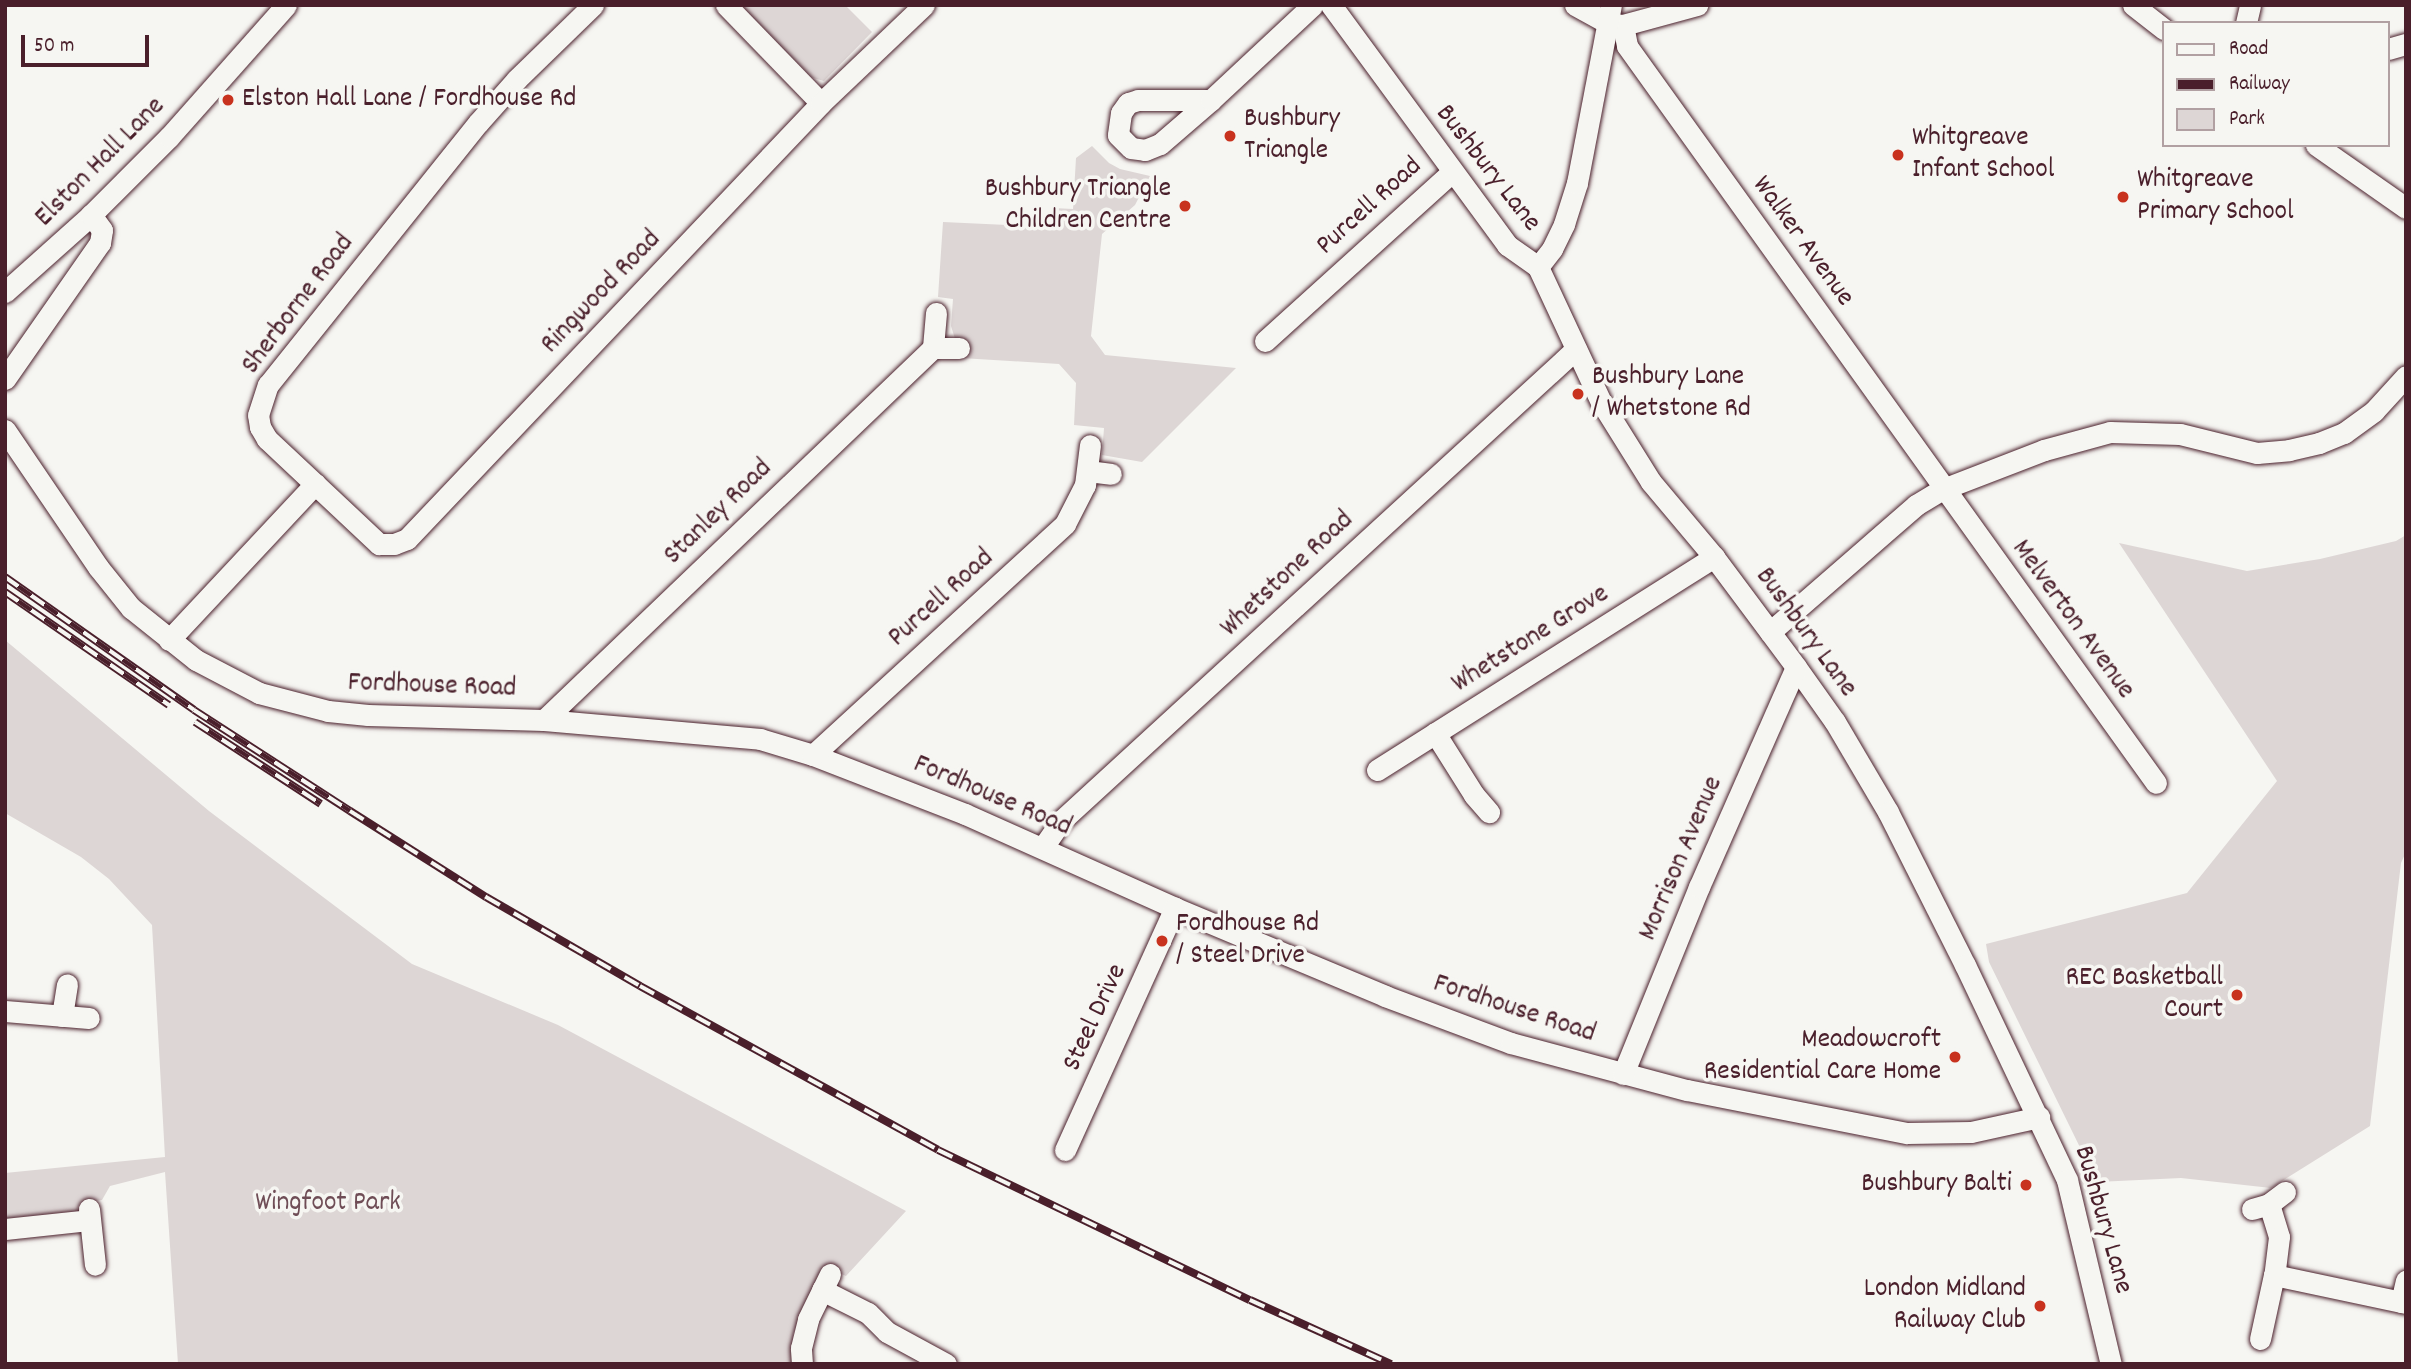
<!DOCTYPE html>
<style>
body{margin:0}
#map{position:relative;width:2411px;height:1369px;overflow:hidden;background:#f6f6f2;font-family:Dekko,sans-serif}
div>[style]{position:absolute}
.green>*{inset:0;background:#ddd6d5}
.roads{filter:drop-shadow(0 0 2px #4a1f2b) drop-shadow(0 0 2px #4a1f2b)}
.minor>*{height:21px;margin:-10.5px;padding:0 10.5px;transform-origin:10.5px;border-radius:10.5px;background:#f6f6f2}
.rail>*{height:8px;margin-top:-4px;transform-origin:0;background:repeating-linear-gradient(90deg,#f6f6f2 0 16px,#4a1f2b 0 32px);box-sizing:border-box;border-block:2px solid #4a1f2b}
.dots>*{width:19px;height:19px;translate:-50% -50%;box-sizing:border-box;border:4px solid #f6f6f2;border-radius:50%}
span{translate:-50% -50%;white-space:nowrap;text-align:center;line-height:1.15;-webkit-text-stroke:7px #f6f6f2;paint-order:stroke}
.poi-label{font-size:28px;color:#4a1f2b}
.left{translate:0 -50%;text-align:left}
.right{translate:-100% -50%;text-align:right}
.street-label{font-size:28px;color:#4a1f2b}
.park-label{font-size:28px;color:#6f4d56}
.frame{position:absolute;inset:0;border:7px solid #4a1f2b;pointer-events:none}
.legend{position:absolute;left:2162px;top:21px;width:228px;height:126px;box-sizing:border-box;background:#f6f6f2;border:2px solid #b1a0a2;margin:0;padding:9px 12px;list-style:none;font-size:21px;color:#4a1f2b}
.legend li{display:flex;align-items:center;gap:14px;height:35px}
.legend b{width:35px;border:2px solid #b1a0a2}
.scale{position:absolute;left:21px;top:35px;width:128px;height:32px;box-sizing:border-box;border:4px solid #4a1f2b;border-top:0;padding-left:9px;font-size:21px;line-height:24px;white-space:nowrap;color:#4a1f2b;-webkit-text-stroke:5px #f6f6f2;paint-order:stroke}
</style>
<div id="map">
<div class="green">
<i style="clip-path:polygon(739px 5px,845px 5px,872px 32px,824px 81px,806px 76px)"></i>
<i style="clip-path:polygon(1092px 146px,1109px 163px,1120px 169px,1150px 176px,1135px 205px,1102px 234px,1091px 336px,1105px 355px,1236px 368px,1142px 462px,1102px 455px,1104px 428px,1074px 425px,1076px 383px,1059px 364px,961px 358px,951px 326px,953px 299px,938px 297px,943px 222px,1051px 227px,1053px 208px,1073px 209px,1076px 158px)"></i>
<i style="clip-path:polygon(2406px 535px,2406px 852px,2401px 863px,2370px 1126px,2271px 1188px,2181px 1178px,2097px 1182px,1989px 962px,1986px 944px,2187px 893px,2277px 781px,2119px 543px,2247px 571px,2320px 559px,2396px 541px)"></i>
<i style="clip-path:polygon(5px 640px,209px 811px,412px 964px,558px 1025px,906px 1211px,846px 1276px,825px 1267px,793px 1334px,793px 1364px,178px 1364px,165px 1172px,110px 1186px,102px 1200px,80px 1203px,74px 1215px,5px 1223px,5px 1173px,165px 1157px,152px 925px,109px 879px,81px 857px,5px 813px)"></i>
</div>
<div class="roads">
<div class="minor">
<i style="left:726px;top:5px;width:136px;rotate:45.9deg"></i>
<i style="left:1331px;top:5px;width:298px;rotate:53.7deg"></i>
<i style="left:1507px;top:245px;width:38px;rotate:35deg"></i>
<i style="left:1538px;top:267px;width:149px;rotate:65deg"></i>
<i style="left:1601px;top:402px;width:94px;rotate:58deg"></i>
<i style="left:1651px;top:482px;width:98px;rotate:50deg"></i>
<i style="left:1714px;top:557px;width:137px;rotate:53.3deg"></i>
<i style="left:1796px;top:667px;width:67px;rotate:54.7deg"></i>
<i style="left:1835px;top:722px;width:104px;rotate:59.5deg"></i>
<i style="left:1888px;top:812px;width:171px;rotate:63.3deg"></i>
<i style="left:1965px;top:965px;width:238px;rotate:64.6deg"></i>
<i style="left:2067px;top:1180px;width:189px;rotate:76.6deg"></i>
<i style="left:1575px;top:5px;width:38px;rotate:29deg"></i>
<i style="left:1608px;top:23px;width:15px;rotate:8deg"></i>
<i style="left:1623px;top:25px;width:77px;rotate:-15.1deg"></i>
<i style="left:2133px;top:5px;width:39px;rotate:38deg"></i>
<i style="left:2246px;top:23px;width:18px;rotate:-77deg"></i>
<i style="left:1623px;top:25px;width:21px;rotate:79deg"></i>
<i style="left:1627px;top:46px;width:907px;rotate:54.33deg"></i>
<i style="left:2388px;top:49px;width:19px;rotate:-16deg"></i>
<i style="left:1211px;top:100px;width:73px;rotate:180deg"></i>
<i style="left:1138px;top:100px;width:10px;rotate:163deg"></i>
<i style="left:1128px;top:103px;width:12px;rotate:125deg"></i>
<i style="left:1121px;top:113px;width:22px;rotate:98deg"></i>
<i style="left:1118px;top:135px;width:18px;rotate:45deg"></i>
<i style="left:1131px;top:148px;width:14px;rotate:8deg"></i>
<i style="left:1145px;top:150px;width:16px;rotate:-22deg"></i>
<i style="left:1160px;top:144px;width:67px;rotate:-40.8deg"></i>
<i style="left:1211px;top:100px;width:139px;rotate:-43deg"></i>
<i style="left:2316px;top:145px;width:110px;rotate:35deg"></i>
<i style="left:1538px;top:267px;width:23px;rotate:-52deg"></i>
<i style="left:1552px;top:249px;width:28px;rotate:-64deg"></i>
<i style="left:1564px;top:224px;width:43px;rotate:-72.4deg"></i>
<i style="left:1577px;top:183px;width:181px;rotate:-79.2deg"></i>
<i style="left:5px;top:292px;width:115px;rotate:-41.8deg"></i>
<i style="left:91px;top:215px;width:110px;rotate:-45deg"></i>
<i style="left:169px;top:137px;width:176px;rotate:-48.4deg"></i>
<i style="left:936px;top:313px;width:35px;rotate:95deg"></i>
<i style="left:933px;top:348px;width:26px"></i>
<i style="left:1265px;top:341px;width:252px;rotate:-42.1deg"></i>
<i style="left:5px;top:379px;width:166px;rotate:-55.1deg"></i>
<i style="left:100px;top:243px;width:13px;rotate:-81deg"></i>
<i style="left:102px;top:230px;width:19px;rotate:-126deg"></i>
<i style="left:5px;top:430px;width:166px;rotate:55.8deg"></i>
<i style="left:98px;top:567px;width:53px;rotate:51.2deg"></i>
<i style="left:131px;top:608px;width:83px;rotate:38.7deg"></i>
<i style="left:196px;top:660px;width:71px;rotate:27.6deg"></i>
<i style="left:259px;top:693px;width:71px;rotate:14.6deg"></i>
<i style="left:328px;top:711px;width:40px;rotate:5.7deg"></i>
<i style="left:368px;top:715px;width:176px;rotate:1.6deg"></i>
<i style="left:544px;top:720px;width:217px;rotate:5deg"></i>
<i style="left:760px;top:739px;width:55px;rotate:16.8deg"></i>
<i style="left:813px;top:755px;width:163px;rotate:21.2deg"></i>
<i style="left:965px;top:814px;width:230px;rotate:24.1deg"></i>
<i style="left:1175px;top:908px;width:228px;rotate:22.7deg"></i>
<i style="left:1385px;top:996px;width:134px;rotate:20.5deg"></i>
<i style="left:1511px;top:1043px;width:182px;rotate:15deg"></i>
<i style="left:1687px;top:1090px;width:224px;rotate:11.1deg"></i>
<i style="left:1907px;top:1133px;width:64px;rotate:-0.9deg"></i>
<i style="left:1971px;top:1132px;width:70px;rotate:-12.4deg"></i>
<i style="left:1088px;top:471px;width:23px;rotate:7deg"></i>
<i style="left:315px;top:484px;width:88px;rotate:43.2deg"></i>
<i style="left:379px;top:544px;width:15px"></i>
<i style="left:394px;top:544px;width:14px;rotate:-21deg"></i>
<i style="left:407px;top:539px;width:601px;rotate:-46.48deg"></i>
<i style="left:821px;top:103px;width:142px;rotate:-43.6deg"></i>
<i style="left:1770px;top:632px;width:194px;rotate:-41deg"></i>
<i style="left:1916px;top:505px;width:31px;rotate:-31deg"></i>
<i style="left:1943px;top:489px;width:108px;rotate:-21.1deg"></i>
<i style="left:2044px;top:450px;width:68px;rotate:-15.3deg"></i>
<i style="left:2110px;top:432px;width:70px;rotate:1.6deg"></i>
<i style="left:2180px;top:434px;width:79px;rotate:13.9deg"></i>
<i style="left:2257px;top:453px;width:32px;rotate:-5deg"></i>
<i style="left:2289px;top:450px;width:31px;rotate:-13deg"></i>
<i style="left:2319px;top:443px;width:27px;rotate:-22deg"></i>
<i style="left:2344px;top:433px;width:37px;rotate:-36deg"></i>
<i style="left:2374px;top:411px;width:47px;rotate:-47.6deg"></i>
<i style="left:169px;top:640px;width:214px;rotate:-46.9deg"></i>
<i style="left:315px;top:484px;width:66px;rotate:-136.8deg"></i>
<i style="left:267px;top:439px;width:14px;rotate:-120deg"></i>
<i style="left:260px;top:427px;width:12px;rotate:-99deg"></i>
<i style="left:258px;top:415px;width:32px;rotate:-72deg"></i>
<i style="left:268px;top:385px;width:336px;rotate:-51.3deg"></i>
<i style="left:478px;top:123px;width:59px;rotate:-48.4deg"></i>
<i style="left:517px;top:79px;width:106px;rotate:-44.2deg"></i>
<i style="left:544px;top:720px;width:538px;rotate:-43.72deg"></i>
<i style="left:1435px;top:733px;width:73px;rotate:57.8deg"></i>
<i style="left:1474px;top:795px;width:23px;rotate:49deg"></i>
<i style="left:813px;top:755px;width:342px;rotate:-42.5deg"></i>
<i style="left:1065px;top:524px;width:44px;rotate:-62.9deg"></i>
<i style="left:1085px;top:485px;width:40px;rotate:-82.9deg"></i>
<i style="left:1377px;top:770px;width:399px;rotate:-32.3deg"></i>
<i style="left:1043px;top:847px;width:33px;rotate:-55deg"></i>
<i style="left:1062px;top:820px;width:697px;rotate:-42.5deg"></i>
<i style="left:5px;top:1011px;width:84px;rotate:4.8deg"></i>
<i style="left:62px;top:1016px;width:32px;rotate:-81deg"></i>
<i style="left:1623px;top:1074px;width:202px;rotate:-67.9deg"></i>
<i style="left:1699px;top:887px;width:240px;rotate:-66.2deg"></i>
<i style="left:1065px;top:1150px;width:266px;rotate:-65.6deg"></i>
<i style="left:2269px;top:1204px;width:34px;rotate:73deg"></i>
<i style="left:2279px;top:1237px;width:38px;rotate:97deg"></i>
<i style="left:89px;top:1209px;width:56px;rotate:83.9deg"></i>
<i style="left:2252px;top:1209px;width:18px;rotate:-16deg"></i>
<i style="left:2269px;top:1204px;width:20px;rotate:-37deg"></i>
<i style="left:5px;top:1229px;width:84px;rotate:-6.1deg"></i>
<i style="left:822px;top:1290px;width:51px;rotate:26.6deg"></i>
<i style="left:868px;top:1313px;width:27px;rotate:45deg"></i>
<i style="left:887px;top:1332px;width:67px;rotate:28.5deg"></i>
<i style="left:2401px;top:1302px;width:22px;rotate:-77deg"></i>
<i style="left:2260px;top:1339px;width:66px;rotate:-77.7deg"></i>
<i style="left:2274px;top:1275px;width:135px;rotate:12deg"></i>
<i style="left:802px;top:1364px;width:16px;rotate:-94deg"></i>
<i style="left:801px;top:1348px;width:30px;rotate:-76deg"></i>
<i style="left:808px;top:1319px;width:50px;rotate:-63.9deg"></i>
</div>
</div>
<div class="rail">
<i style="left:5px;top:577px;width:231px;rotate:35.1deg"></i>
<i style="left:194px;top:710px;width:186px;rotate:32.9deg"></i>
<i style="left:350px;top:811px;width:161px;rotate:32.3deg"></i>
<i style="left:486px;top:897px;width:178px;rotate:30deg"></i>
<i style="left:640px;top:986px;width:340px;rotate:28.8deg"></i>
<i style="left:938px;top:1150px;width:346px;rotate:25.7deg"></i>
<i style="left:1250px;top:1300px;width:155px;rotate:24.4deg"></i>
<i style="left:5px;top:592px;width:199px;rotate:34.6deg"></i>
<i style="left:195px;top:722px;width:150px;rotate:33.1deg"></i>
</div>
<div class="dots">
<i style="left:228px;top:100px;background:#c8321e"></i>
<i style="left:1230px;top:136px;background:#c8321e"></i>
<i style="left:1898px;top:155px;background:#c8321e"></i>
<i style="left:2123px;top:197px;background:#c8321e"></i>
<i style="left:1185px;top:206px;background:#c8321e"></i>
<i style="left:1578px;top:394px;background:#c8321e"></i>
<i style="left:1162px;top:941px;background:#c8321e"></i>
<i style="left:2237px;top:995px;background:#c8321e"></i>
<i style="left:1955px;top:1057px;background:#c8321e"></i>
<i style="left:2026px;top:1185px;background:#c8321e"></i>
<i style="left:2040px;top:1306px;background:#c8321e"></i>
</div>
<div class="poi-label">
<span class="left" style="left:242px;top:100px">Elston Hall Lane / Fordhouse Rd</span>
<span class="left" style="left:1244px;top:136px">Bushbury<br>Triangle</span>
<span class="left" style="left:1912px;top:155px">Whitgreave<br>Infant School</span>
<span class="left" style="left:2137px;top:197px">Whitgreave<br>Primary School</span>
<span class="right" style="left:1171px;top:206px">Bushbury Triangle<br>Children Centre</span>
<span class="left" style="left:1592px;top:394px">Bushbury Lane<br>/ Whetstone Rd</span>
<span class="left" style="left:1176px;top:941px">Fordhouse Rd<br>/ Steel Drive</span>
<span class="right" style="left:2223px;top:995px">REC Basketball<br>Court</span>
<span class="right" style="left:1941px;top:1057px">Meadowcroft<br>Residential Care Home</span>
<span class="right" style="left:2012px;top:1185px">Bushbury Balti</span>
<span class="right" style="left:2026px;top:1306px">London Midland<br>Railway Club</span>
</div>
<div class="street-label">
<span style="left:101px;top:163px;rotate:-45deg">Elston Hall Lane</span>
<span style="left:1487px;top:169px;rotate:52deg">Bushbury Lane</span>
<span style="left:1370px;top:207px;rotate:-42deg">Purcell Road</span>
<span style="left:1802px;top:242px;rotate:54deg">Walker Avenue</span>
<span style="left:602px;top:293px;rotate:-46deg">Ringwood Road</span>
<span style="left:299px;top:305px;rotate:-53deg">Sherborne Road</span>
<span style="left:719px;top:513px;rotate:-44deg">Stanley Road</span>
<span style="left:1288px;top:575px;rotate:-43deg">Whetstone Road</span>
<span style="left:942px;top:599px;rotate:-42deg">Purcell Road</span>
<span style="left:2072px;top:620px;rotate:54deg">Melverton Avenue</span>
<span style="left:1805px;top:633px;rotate:54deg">Bushbury Lane</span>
<span style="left:1531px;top:640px;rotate:-32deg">Whetstone Grove</span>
<span style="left:432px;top:687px;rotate:2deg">Fordhouse Road</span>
<span style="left:992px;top:797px;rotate:23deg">Fordhouse Road</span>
<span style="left:1682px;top:859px;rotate:-67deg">Morrison Avenue</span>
<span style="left:1514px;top:1010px;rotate:18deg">Fordhouse Road</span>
<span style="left:1096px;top:1018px;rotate:-65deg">Steel Drive</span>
<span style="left:2102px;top:1220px;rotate:74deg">Bushbury Lane</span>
</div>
<div class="park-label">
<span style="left:328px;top:1204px">Wingfoot Park</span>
</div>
<div class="frame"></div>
<ul class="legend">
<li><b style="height:9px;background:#f6f6f2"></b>Road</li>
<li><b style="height:9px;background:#4a1f2b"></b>Railway</li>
<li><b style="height:19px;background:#ddd6d5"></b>Park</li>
</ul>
<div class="scale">50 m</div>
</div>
